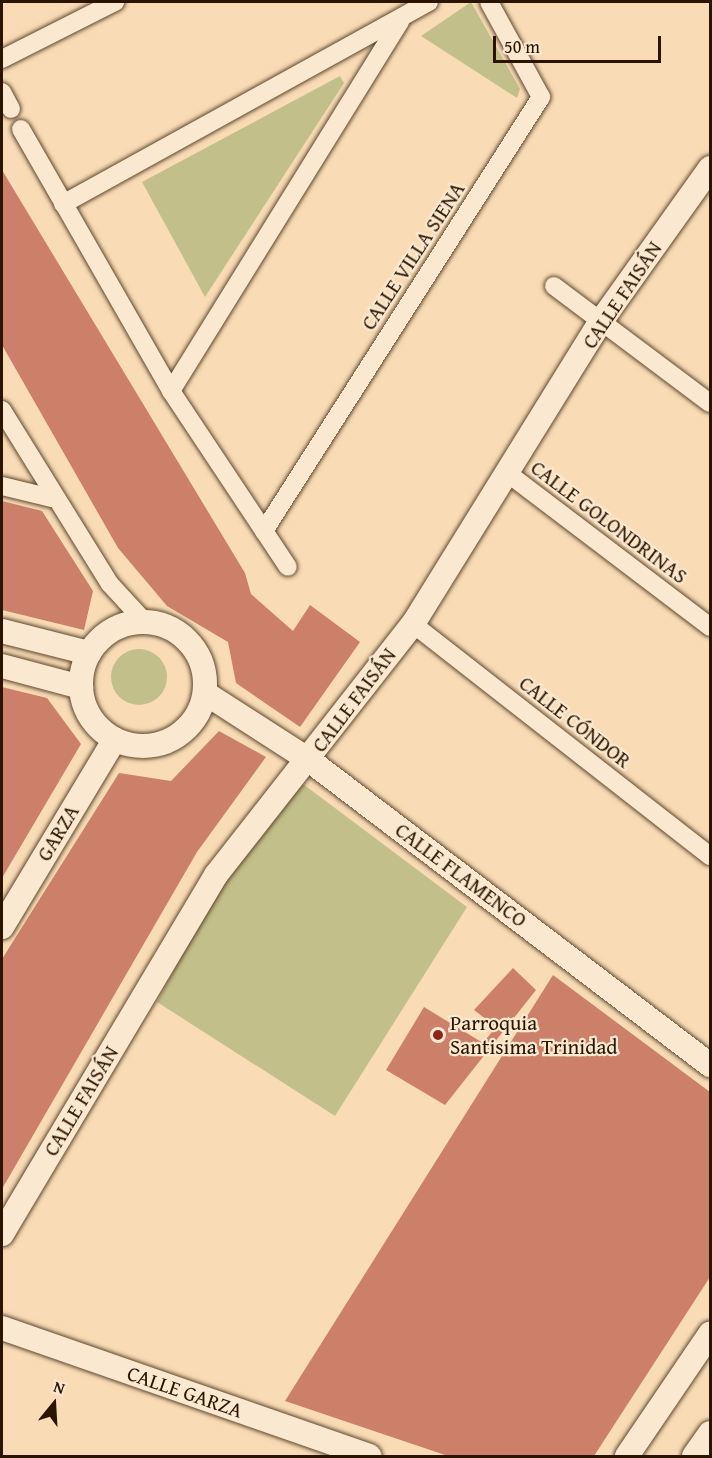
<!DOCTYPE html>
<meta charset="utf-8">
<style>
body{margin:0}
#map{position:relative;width:712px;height:1458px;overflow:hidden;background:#f9dcb6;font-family:"Gentium Book Plus",serif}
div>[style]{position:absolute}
.green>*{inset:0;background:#c3bf8a}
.round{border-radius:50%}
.building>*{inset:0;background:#cc7f69}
.roads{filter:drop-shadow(0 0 2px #5f472e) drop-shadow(0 0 2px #5f472e)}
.street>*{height:18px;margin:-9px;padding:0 9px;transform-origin:9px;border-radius:9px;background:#fbe8d0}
.secondary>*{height:24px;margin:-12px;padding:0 12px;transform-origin:12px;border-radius:12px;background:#fbe8d0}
.secondary>.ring{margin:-12px;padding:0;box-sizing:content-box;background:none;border:24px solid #fbe8d0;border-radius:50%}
.dots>*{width:16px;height:16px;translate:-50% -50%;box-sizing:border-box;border:3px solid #fbe8d0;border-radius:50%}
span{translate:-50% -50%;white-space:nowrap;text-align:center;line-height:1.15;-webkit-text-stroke:4.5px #fbe8d0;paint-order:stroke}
.street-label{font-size:21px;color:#2c1500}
.poi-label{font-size:21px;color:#2c1500}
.left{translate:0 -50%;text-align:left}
.frame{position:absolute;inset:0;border:3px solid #2c1500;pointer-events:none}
.north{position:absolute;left:24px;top:1374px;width:60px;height:60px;-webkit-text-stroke:4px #fbe8d0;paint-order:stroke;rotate:18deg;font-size:16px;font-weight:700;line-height:24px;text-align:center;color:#2c1500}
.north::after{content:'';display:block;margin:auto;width:21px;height:27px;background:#2c1500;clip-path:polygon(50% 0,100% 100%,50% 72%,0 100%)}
.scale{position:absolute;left:493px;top:36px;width:168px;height:27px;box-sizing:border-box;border:3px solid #2c1500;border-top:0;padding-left:8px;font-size:18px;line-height:21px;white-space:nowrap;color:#2c1500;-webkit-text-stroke:4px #fbe8d0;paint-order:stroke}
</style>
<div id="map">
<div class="green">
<i style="clip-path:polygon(471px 2px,520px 89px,517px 98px,421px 36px)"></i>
<i style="clip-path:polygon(340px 76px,344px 83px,205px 297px,142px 182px)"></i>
<i class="round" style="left:111px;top:649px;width:56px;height:56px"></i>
<i style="clip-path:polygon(303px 784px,467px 907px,335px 1116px,157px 1002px,224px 876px)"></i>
</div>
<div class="building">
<i style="clip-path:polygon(2px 170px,245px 573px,251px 594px,293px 631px,310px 605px,360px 642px,300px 727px,236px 683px,228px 642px,167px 606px,118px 548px,2px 345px)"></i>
<i style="clip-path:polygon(2px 501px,42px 511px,93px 591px,84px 630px,2px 610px)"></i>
<i style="clip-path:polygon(2px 687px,47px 698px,81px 744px,2px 878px)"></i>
<i style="clip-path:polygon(219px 731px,266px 757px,197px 852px,2px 1189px,2px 959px,119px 773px,171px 781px)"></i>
<i style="clip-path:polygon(513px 968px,536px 990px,445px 1105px,386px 1070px,424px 1007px,483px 1043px,496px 1027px,474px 1010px)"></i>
<i style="clip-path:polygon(553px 975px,710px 1092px,710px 1277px,594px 1456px,448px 1456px,285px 1401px)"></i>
</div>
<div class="roads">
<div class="street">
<i style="left:2px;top:59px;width:127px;rotate:-26.8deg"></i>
<i style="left:2px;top:92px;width:19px;rotate:62deg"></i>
<i style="left:21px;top:129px;width:302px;rotate:60.2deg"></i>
<i style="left:171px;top:391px;width:211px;rotate:56.4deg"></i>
<i style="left:63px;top:204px;width:418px;rotate:-28.9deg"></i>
<i style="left:554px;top:286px;width:195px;rotate:36.9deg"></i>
<i style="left:171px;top:391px;width:435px;rotate:-58.2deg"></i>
<i style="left:2px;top:410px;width:205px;rotate:58.2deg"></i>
<i style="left:110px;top:584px;width:50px;rotate:47.4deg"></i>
<i style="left:510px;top:475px;width:251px;rotate:37.2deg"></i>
<i style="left:2px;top:486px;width:51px;rotate:13.5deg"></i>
<i style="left:264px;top:531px;width:515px;rotate:-57.45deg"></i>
<i style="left:541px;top:97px;width:108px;rotate:-118.7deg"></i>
<i style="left:413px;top:624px;width:377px;rotate:38deg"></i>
</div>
<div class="secondary">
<i class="ring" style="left:81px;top:622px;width:100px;height:100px"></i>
<i style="left:2px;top:631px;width:90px;rotate:14.2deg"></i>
<i style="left:2px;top:666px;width:82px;rotate:14.9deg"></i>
<i style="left:205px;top:693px;width:124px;rotate:32.8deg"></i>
<i style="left:309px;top:760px;width:504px;rotate:37.26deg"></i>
<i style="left:2px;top:927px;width:219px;rotate:-59deg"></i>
<i style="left:2px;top:1234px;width:418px;rotate:-59.2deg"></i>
<i style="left:216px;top:875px;width:319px;rotate:-51.9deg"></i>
<i style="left:413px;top:624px;width:357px;rotate:-58.2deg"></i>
<i style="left:601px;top:321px;width:188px;rotate:-54.5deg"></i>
<i style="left:2px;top:1328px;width:389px;rotate:19.2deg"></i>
<i style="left:627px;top:1456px;width:148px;rotate:-55.8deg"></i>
<i style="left:694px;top:1456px;width:28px;rotate:-55deg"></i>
</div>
</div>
<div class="dots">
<i style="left:438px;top:1035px;background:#8f2418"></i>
</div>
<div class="street-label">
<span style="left:413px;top:256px;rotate:-57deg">CALLE VILLA SIENA</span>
<span style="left:622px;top:295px;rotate:-56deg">CALLE FAISÁN</span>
<span style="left:609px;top:522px;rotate:37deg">CALLE GOLONDRINAS</span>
<span style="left:354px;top:700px;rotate:-53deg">CALLE FAISÁN</span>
<span style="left:575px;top:722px;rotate:38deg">CALLE CÓNDOR</span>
<span style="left:58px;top:833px;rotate:-59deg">GARZA</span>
<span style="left:461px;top:875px;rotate:37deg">CALLE FLAMENCO</span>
<span style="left:81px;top:1101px;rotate:-59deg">CALLE FAISÁN</span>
<span style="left:185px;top:1392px;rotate:19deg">CALLE GARZA</span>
</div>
<div class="poi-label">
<span class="left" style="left:450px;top:1035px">Parroquia<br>Santisima Trinidad</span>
</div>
<div class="frame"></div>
<div class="north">N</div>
<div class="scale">50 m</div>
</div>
